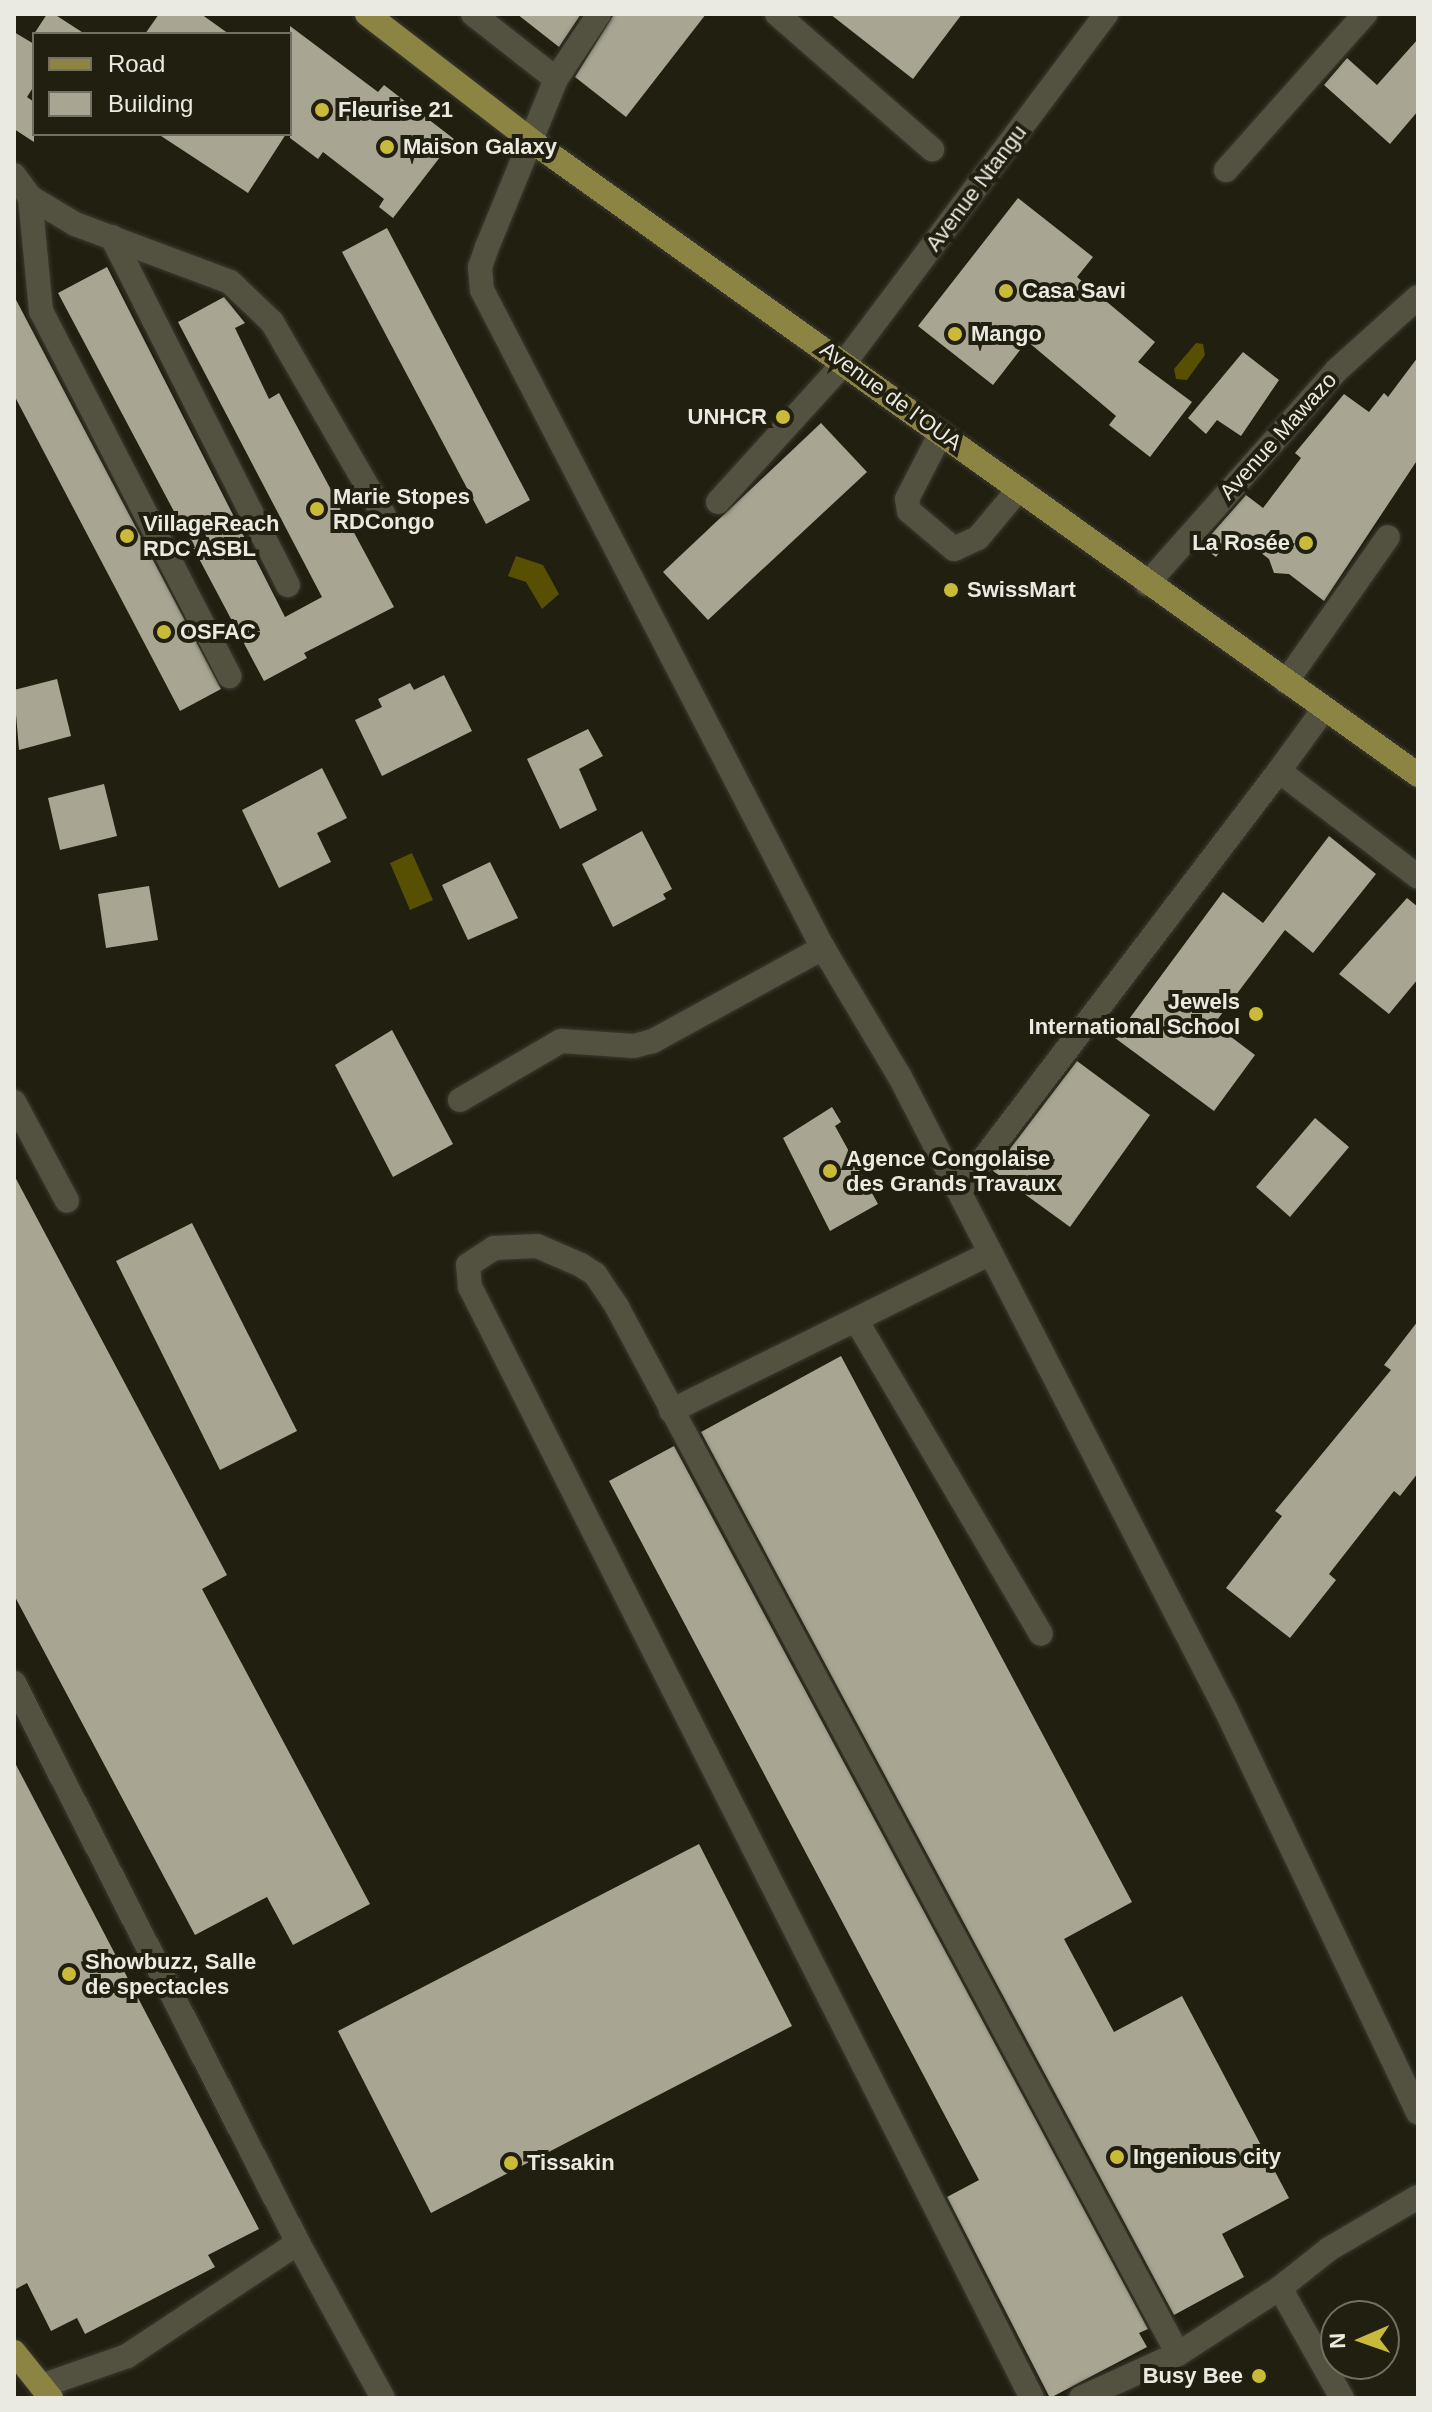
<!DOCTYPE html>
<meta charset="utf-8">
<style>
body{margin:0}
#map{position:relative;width:1432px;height:2412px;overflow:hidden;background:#201f10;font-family:Arial,sans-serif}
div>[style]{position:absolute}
.water>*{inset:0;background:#574f02}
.building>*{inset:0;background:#a8a693}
.roads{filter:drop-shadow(0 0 2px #3c3a31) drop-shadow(0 0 2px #3c3a31)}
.minor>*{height:24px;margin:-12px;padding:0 12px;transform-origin:12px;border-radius:12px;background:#535241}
.major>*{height:24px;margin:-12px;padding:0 12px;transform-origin:12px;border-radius:12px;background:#8c8442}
.dots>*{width:22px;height:22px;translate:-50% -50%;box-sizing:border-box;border:4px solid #201f10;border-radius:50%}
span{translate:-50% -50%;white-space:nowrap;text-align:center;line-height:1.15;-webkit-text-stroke:8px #201f10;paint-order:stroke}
.poi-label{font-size:22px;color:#ebeae0;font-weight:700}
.left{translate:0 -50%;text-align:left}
.right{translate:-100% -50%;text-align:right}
.street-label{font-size:22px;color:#ebeae0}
.frame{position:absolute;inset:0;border:16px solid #ebeae0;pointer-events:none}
.legend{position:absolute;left:32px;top:32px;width:260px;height:104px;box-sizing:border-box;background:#201f10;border:2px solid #717063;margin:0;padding:10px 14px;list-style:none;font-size:24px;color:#ebeae0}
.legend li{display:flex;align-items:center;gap:16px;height:40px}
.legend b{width:40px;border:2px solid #717063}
.north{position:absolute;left:1320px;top:2300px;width:80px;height:80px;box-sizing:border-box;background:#201f10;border:2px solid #717063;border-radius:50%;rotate:268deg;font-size:22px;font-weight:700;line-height:32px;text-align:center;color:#ebeae0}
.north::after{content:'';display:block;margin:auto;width:28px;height:36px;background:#c9ba3a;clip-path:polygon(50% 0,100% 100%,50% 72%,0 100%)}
</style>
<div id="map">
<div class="water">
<i style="clip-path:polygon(1196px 343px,1203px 344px,1205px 355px,1187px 380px,1176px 379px,1174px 369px)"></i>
<i style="clip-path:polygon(516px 556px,543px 565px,559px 594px,542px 609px,526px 582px,508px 576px)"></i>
<i style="clip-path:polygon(412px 853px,433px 900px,410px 910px,390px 863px)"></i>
</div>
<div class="building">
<i style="clip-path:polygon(47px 14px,54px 14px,85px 34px,34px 34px)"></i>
<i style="clip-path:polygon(159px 14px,201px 14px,229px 34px,145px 34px)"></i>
<i style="clip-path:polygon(517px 14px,581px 14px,559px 47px)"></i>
<i style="clip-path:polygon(614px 14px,706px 14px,626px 117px,575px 77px)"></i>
<i style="clip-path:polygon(830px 14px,962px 14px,913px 79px)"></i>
<i style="clip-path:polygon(290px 26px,378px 92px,384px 85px,454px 139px,393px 218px,379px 207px,384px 199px,323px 152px,318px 159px,290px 138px)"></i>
<i style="clip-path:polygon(14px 32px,34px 44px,34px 86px,27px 97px,34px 102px,34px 142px,14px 129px)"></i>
<i style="clip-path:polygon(1418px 39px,1418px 111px,1390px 144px,1324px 85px,1347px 58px,1377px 85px)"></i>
<i style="clip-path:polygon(158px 134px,286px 134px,248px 193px)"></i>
<i style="clip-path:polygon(1018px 198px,1093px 257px,1077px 277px,1155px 342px,1138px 362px,1192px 402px,1150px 457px,1109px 425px,1116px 416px,1027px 341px,993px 385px,918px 326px)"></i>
<i style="clip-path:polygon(387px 228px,530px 500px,486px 524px,342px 252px)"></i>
<i style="clip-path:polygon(107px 267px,285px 617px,322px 597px,178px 322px,224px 297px,245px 323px,235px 328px,269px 399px,279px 393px,394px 607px,304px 653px,307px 658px,264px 681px,58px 293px)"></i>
<i style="clip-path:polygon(14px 296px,221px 689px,180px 711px,14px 395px)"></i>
<i style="clip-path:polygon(1243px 352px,1279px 380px,1241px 436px,1217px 420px,1206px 434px,1188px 418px)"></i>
<i style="clip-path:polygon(1418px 357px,1418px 459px,1324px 601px,1289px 574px,1274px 573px,1269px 559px,1234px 532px,1216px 557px,1201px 546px,1246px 495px,1263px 508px,1301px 458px,1295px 453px,1344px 394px,1369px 412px,1384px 393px,1388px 397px)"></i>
<i style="clip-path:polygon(821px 423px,867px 472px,708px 620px,663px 572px)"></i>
<i style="clip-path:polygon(444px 675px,472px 731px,382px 776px,355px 720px,382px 707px,378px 699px,410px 683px,414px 690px)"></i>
<i style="clip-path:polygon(57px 679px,71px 736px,19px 750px,14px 690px)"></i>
<i style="clip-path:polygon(588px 729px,603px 756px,579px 769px,597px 810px,560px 829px,527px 759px)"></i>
<i style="clip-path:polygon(322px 768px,347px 818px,317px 833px,331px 862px,279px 888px,242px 810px)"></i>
<i style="clip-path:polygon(104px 784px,117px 836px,60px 850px,48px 798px)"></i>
<i style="clip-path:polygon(642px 831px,672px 889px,663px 894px,666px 899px,613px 927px,582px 864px)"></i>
<i style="clip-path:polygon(1329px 836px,1376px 874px,1313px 953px,1285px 930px,1214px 1024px,1255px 1055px,1214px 1111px,1115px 1038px,1223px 892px,1263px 923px)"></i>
<i style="clip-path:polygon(490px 862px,518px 918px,468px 940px,442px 885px)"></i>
<i style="clip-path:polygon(149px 886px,158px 940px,106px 948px,98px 894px)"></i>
<i style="clip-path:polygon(1407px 898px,1418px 907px,1418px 979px,1389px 1014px,1339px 974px)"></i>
<i style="clip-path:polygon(392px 1030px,453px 1144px,393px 1177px,335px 1065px)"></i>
<i style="clip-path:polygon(1077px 1061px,1150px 1115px,1070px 1227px,993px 1171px)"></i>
<i style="clip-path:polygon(832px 1107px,841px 1122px,835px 1126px,878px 1204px,830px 1231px,783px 1138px)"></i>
<i style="clip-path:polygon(1315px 1118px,1349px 1147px,1290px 1217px,1256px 1187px)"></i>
<i style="clip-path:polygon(14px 1175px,227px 1575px,202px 1589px,370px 1904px,293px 1945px,267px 1897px,195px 1935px,14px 1595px)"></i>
<i style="clip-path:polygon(192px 1223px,297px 1431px,220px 1470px,116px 1261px)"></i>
<i style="clip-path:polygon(1418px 1321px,1418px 1473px,1400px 1496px,1394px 1491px,1329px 1574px,1336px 1580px,1290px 1638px,1226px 1588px,1282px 1516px,1275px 1511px,1391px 1370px,1384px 1365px)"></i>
<i style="clip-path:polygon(841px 1356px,1132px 1902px,1064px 1939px,1114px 2032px,1182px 1996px,1289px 2198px,1222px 2234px,1244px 2277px,1174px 2315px,701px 1432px)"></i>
<i style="clip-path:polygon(674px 1446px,1148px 2329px,1139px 2333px,1147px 2347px,1050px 2398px,947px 2197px,979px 2180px,609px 1481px)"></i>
<i style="clip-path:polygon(14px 1761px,259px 2229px,208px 2255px,215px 2267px,85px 2334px,77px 2318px,51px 2331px,27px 2283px,14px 2290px)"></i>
<i style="clip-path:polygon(699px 1844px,792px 2026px,431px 2213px,338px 2031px)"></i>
</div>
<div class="roads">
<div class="minor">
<i style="left:473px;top:14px;width:105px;rotate:38.1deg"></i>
<i style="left:599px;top:14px;width:78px;rotate:123.5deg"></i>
<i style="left:556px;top:79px;width:182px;rotate:112.3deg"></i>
<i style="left:487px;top:247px;width:21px;rotate:109deg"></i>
<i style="left:480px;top:267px;width:23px;rotate:85deg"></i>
<i style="left:482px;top:290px;width:741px;rotate:62.61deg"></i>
<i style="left:823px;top:948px;width:150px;rotate:59.2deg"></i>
<i style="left:900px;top:1077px;width:712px;rotate:62.75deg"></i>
<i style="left:1226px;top:1710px;width:446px;rotate:64.5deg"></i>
<i style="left:777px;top:14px;width:206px;rotate:41.1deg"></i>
<i style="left:1226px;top:170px;width:209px;rotate:-48.3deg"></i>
<i style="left:14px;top:175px;width:27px;rotate:54deg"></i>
<i style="left:30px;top:197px;width:52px;rotate:31deg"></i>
<i style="left:75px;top:224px;width:165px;rotate:20.5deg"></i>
<i style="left:230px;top:282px;width:58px;rotate:43.6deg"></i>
<i style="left:272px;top:322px;width:223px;rotate:59.9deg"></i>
<i style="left:30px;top:197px;width:115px;rotate:84.5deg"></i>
<i style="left:41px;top:311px;width:411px;rotate:62.7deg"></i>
<i style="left:112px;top:237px;width:390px;rotate:63.2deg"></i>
<i style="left:941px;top:433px;width:74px;rotate:117.3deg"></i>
<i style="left:907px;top:499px;width:12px;rotate:81deg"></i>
<i style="left:909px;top:511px;width:59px;rotate:40.2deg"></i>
<i style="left:954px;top:549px;width:26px;rotate:-25deg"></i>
<i style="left:978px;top:538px;width:64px;rotate:-50.1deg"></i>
<i style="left:718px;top:502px;width:189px;rotate:-47.8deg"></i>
<i style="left:845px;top:362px;width:435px;rotate:-53.1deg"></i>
<i style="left:1147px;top:584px;width:286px;rotate:-48.4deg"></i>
<i style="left:1337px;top:370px;width:109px;rotate:-42deg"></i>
<i style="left:1286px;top:682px;width:177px;rotate:-54.9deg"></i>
<i style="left:1324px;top:709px;width:77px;rotate:126deg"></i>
<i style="left:1279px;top:771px;width:175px;rotate:37.3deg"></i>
<i style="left:460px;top:1100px;width:117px;rotate:-30.3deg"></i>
<i style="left:561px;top:1041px;width:73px;rotate:3.9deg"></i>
<i style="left:634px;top:1046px;width:20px;rotate:-15deg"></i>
<i style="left:653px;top:1041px;width:194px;rotate:-28.7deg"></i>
<i style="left:14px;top:1102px;width:112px;rotate:61.8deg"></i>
<i style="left:959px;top:1191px;width:528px;rotate:-52.7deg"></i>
<i style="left:856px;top:1320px;width:364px;rotate:59.5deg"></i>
<i style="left:671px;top:1411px;width:356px;rotate:-26.3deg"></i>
<i style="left:14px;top:1683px;width:628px;rotate:63.11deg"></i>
<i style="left:298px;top:2243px;width:177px;rotate:61.3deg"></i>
<i style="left:1280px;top:2288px;width:126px;rotate:60.6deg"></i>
<i style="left:41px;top:2386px;width:91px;rotate:-19.2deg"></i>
<i style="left:127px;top:2356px;width:205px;rotate:-33.5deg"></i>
<i style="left:1032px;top:2398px;width:1245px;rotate:-116.83deg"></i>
<i style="left:470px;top:1287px;width:22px;rotate:-95deg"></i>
<i style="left:468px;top:1265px;width:31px;rotate:-33deg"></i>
<i style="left:494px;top:1248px;width:43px;rotate:-2.7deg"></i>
<i style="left:537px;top:1246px;width:48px;rotate:23.4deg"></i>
<i style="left:581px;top:1265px;width:17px;rotate:33deg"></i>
<i style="left:595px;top:1274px;width:40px;rotate:56deg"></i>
<i style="left:617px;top:1307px;width:1188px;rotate:61.82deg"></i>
<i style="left:1081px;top:2398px;width:107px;rotate:-24.4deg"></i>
<i style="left:1178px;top:2354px;width:121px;rotate:-32.9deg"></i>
<i style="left:1280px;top:2288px;width:63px;rotate:-38.5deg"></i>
<i style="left:1329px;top:2249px;width:103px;rotate:-30.3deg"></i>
</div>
<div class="major">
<i style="left:367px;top:14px;width:210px;rotate:37.6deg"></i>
<i style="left:533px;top:142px;width:1088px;rotate:35.57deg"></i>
<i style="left:14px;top:2352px;width:59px;rotate:51.2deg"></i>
</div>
</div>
<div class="dots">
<i style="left:322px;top:110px;background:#c9ba3a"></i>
<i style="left:387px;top:147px;background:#c9ba3a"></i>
<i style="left:1006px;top:291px;background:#c9ba3a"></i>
<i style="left:955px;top:334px;background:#c9ba3a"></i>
<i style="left:783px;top:417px;background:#c9ba3a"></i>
<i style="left:317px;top:509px;background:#c9ba3a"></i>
<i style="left:127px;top:536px;background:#c9ba3a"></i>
<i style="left:1306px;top:543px;background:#c9ba3a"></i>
<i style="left:951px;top:590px;background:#c9ba3a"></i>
<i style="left:164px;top:632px;background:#c9ba3a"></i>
<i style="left:1256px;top:1014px;background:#c9ba3a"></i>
<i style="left:830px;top:1171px;background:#c9ba3a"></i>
<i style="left:69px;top:1974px;background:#c9ba3a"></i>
<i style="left:1117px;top:2157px;background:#c9ba3a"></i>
<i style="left:511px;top:2163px;background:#c9ba3a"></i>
<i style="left:1259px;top:2376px;background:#c9ba3a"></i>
</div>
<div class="poi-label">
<span class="left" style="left:338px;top:110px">Fleurise 21</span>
<span class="left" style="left:403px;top:147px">Maison Galaxy</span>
<span class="left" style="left:1022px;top:291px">Casa Savi</span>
<span class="left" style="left:971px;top:334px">Mango</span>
<span class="right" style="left:767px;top:417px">UNHCR</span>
<span class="left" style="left:333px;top:509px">Marie Stopes<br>RDCongo</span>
<span class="left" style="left:143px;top:536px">VillageReach<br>RDC ASBL</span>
<span class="right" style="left:1290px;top:543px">La Rosée</span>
<span class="left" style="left:967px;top:590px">SwissMart</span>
<span class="left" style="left:180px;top:632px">OSFAC</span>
<span class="right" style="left:1240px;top:1014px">Jewels<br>International School</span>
<span class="left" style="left:846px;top:1171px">Agence Congolaise<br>des Grands Travaux</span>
<span class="left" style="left:85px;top:1974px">Showbuzz, Salle<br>de spectacles</span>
<span class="left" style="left:1133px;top:2157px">Ingenious city</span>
<span class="left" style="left:527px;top:2163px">Tissakin</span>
<span class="right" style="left:1243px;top:2376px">Busy Bee</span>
</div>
<div class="street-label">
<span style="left:976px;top:188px;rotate:-53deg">Avenue Ntangu</span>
<span style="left:891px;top:396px;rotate:36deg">Avenue de l’OUA</span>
<span style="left:1278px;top:436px;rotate:-48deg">Avenue Mawazo</span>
</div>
<div class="frame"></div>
<ul class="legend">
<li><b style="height:10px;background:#8c8442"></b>Road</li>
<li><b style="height:22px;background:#a8a693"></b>Building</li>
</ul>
<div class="north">N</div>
</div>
